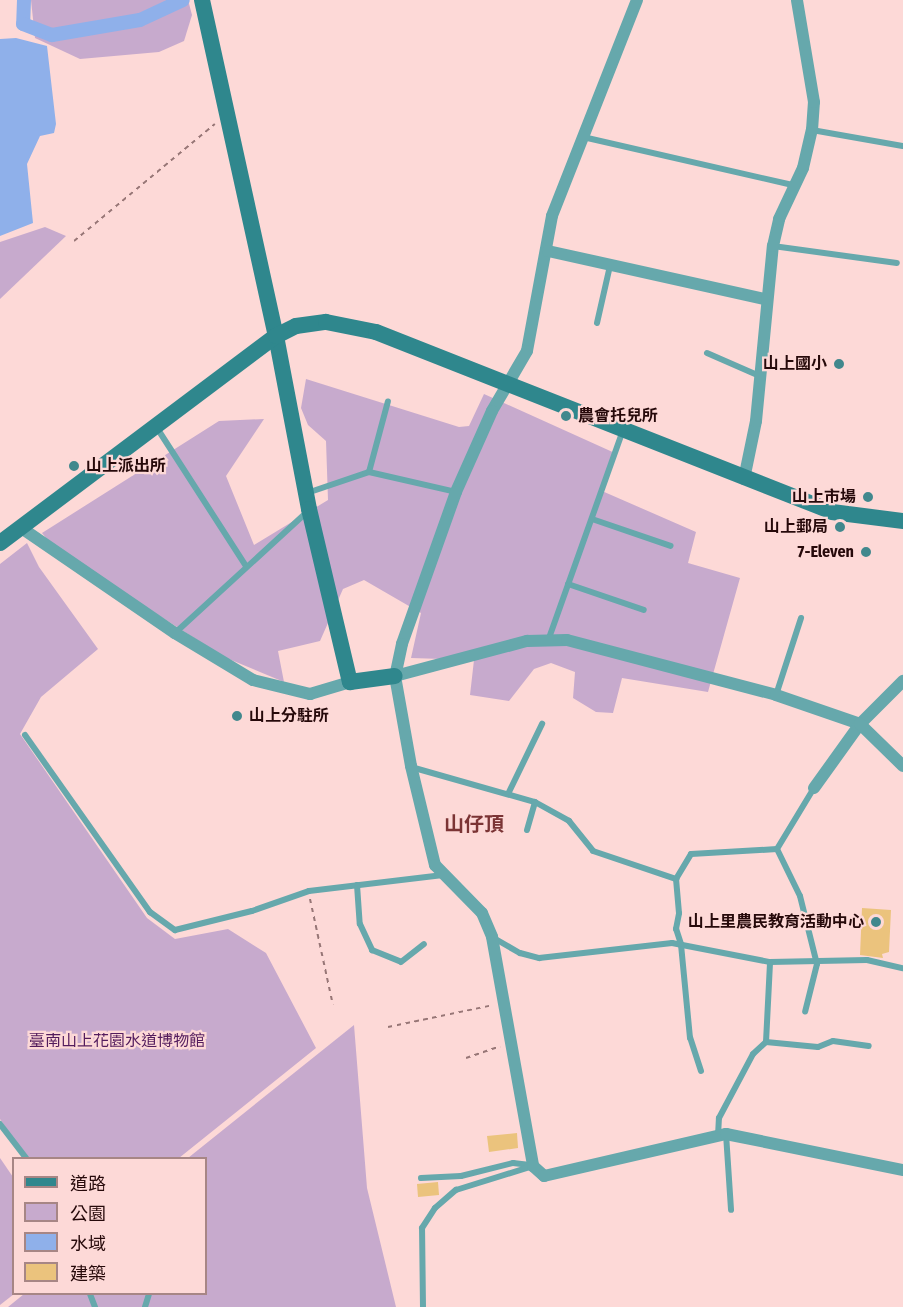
<!DOCTYPE html>
<meta charset="utf-8">
<style>
body{margin:0}
#map{position:relative;width:903px;height:1307px;overflow:hidden;background:#fdd9d7;font-family:"Fira Sans Condensed","Noto Sans TC",sans-serif}
div>[style]{position:absolute}
.green>*{inset:0;background:#c7aacd}
.water>*{inset:0;background:#8fb0ea}
.canal>*{height:14px;margin:-7px;padding:0 7px;transform-origin:7px;border-radius:7px;background:#8fb0ea}
.building>*{inset:0;background:#ebc37d}
.path>*{height:2px;margin-top:-1px;transform-origin:0;background:repeating-linear-gradient(90deg,#977676 0 4.5px,transparent 0 9px)}
.lane>*{height:6px;margin:-3px;padding:0 3px;transform-origin:3px;border-radius:3px;background:#66a8ac}
.street>*{height:12px;margin:-6px;padding:0 6px;transform-origin:6px;border-radius:6px;background:#66a8ac}
.secondary>*{height:16px;margin:-8px;padding:0 8px;transform-origin:8px;border-radius:8px;background:#2f878d}
.dots>*{width:16px;height:16px;translate:-50% -50%;box-sizing:border-box;border:3px solid #fdd9d7;border-radius:50%}
span{translate:-50% -50%;white-space:nowrap;text-align:center;line-height:1.15;-webkit-text-stroke:4.5px #fdd9d7;paint-order:stroke}
.poi-label{font-size:16px;color:#26090a;font-weight:700}
.right{translate:-100% -50%;text-align:right}
.left{translate:0 -50%;text-align:left}
.park-label{font-size:16px;color:#531c5d}
.quarter-label{font-size:20px;color:#7b3435;font-weight:700}
.legend{position:absolute;left:12px;top:1157px;width:195px;height:138px;box-sizing:border-box;background:#fdd9d7;border:2px solid #a78685;margin:0;padding:8px 10px;list-style:none;font-size:18px;color:#26090a}
.legend li{display:flex;align-items:center;gap:12px;height:30px}
.legend b{width:30px;border:2px solid #a78685}
</style>
<div id="map">
<div class="green">
<i style="clip-path:polygon(31px 0,188px 0,192px 15px,184px 41px,159px 52px,80px 59px,35px 38px)"></i>
<i style="clip-path:polygon(45px 227px,66px 236px,0 299px,0 242px)"></i>
<i style="clip-path:polygon(306px 379px,459px 427px,469px 426px,484px 394px,617px 454px,602px 491px,696px 532px,688px 563px,740px 578px,708px 692px,622px 678px,613px 713px,596px 712px,573px 698px,575px 672px,551px 663px,534px 669px,509px 701px,470px 695px,474px 660px,411px 658px,421px 613px,364px 580px,343px 589px,320px 641px,278px 651px,284px 682px,224px 657px,55px 549px,42px 533px,219px 421px,264px 419px,226px 476px,254px 545px,328px 500px,326px 441px,308px 425px,301px 408px)"></i>
<i style="clip-path:polygon(27px 543px,39px 567px,98px 649px,41px 697px,20px 734px,147px 918px,175px 939px,228px 929px,266px 953px,316px 1048px,179px 1158px,27px 1158px,0 1119px,0 564px)"></i>
<i style="clip-path:polygon(354px 1025px,367px 1188px,396px 1307px,8px 1307px,24px 1294px,206px 1294px,206px 1158px,188px 1158px)"></i>
<i style="clip-path:polygon(0 1158px,13px 1177px,14px 1294px,0 1305px)"></i>
</div>
<div class="water">
<i style="clip-path:polygon(16px 38px,47px 46px,56px 124px,54px 133px,40px 136px,27px 164px,33px 223px,0 236px,0 39px)"></i>
</div>
<div class="canal">
<i style="left:24px;top:0;width:24px;rotate:92deg"></i>
<i style="left:23px;top:24px;width:31px;rotate:21deg"></i>
<i style="left:52px;top:35px;width:89px;rotate:-9.7deg"></i>
<i style="left:140px;top:20px;width:47px;rotate:-24.9deg"></i>
</div>
<div class="building">
<i style="clip-path:polygon(862px 908px,891px 910px,889px 952px,882px 954px,883px 958px,860px 955px)"></i>
<i style="clip-path:polygon(517px 1133px,518px 1148px,489px 1152px,487px 1136px)"></i>
<i style="clip-path:polygon(438px 1182px,439px 1195px,418px 1197px,417px 1184px)"></i>
</div>
<div class="path">
<i style="left:74px;top:241px;width:183px;rotate:-39.7deg"></i>
<i style="left:310px;top:899px;width:108px;rotate:77.8deg"></i>
<i style="left:388px;top:1027px;width:107px;rotate:-11.8deg"></i>
<i style="left:466px;top:1058px;width:36px;rotate:-19deg"></i>
</div>
<div class="lane">
<i style="left:812px;top:130px;width:92px;rotate:10deg"></i>
<i style="left:583px;top:137px;width:215px;rotate:12.9deg"></i>
<i style="left:773px;top:246px;width:125px;rotate:7.8deg"></i>
<i style="left:597px;top:323px;width:58px;rotate:-77.2deg"></i>
<i style="left:707px;top:353px;width:58px;rotate:23.5deg"></i>
<i style="left:157px;top:428px;width:164px;rotate:57.2deg"></i>
<i style="left:369px;top:472px;width:73px;rotate:-75deg"></i>
<i style="left:307px;top:493px;width:65px;rotate:-18.7deg"></i>
<i style="left:369px;top:472px;width:89px;rotate:12.9deg"></i>
<i style="left:592px;top:519px;width:83px;rotate:18.9deg"></i>
<i style="left:568px;top:584px;width:80px;rotate:18.9deg"></i>
<i style="left:175px;top:633px;width:179px;rotate:-42.5deg"></i>
<i style="left:549px;top:638px;width:221px;rotate:-70.4deg"></i>
<i style="left:776px;top:695px;width:81px;rotate:-72deg"></i>
<i style="left:25px;top:735px;width:217px;rotate:54.8deg"></i>
<i style="left:150px;top:912px;width:31px;rotate:36deg"></i>
<i style="left:175px;top:930px;width:79px;rotate:-13.9deg"></i>
<i style="left:252px;top:911px;width:60px;rotate:-19.3deg"></i>
<i style="left:309px;top:891px;width:135px;rotate:-6.8deg"></i>
<i style="left:411px;top:767px;width:129px;rotate:15.8deg"></i>
<i style="left:535px;top:802px;width:39px;rotate:29deg"></i>
<i style="left:569px;top:821px;width:38px;rotate:51deg"></i>
<i style="left:593px;top:851px;width:88px;rotate:18.6deg"></i>
<i style="left:509px;top:792px;width:76px;rotate:-64.1deg"></i>
<i style="left:527px;top:830px;width:29px;rotate:-74deg"></i>
<i style="left:777px;top:849px;width:52px;rotate:63.9deg"></i>
<i style="left:800px;top:896px;width:70px;rotate:76deg"></i>
<i style="left:817px;top:964px;width:49px;rotate:104deg"></i>
<i style="left:357px;top:885px;width:39px;rotate:86deg"></i>
<i style="left:360px;top:924px;width:29px;rotate:65deg"></i>
<i style="left:372px;top:950px;width:31px;rotate:22deg"></i>
<i style="left:401px;top:962px;width:29px;rotate:-38deg"></i>
<i style="left:492px;top:937px;width:32px;rotate:30deg"></i>
<i style="left:520px;top:953px;width:20px;rotate:15deg"></i>
<i style="left:539px;top:958px;width:134px;rotate:-6.4deg"></i>
<i style="left:672px;top:943px;width:100px;rotate:11deg"></i>
<i style="left:770px;top:962px;width:97px;rotate:-1.2deg"></i>
<i style="left:867px;top:960px;width:37px;rotate:13deg"></i>
<i style="left:766px;top:1042px;width:80px;rotate:-87.1deg"></i>
<i style="left:701px;top:1071px;width:35px;rotate:-108deg"></i>
<i style="left:690px;top:1038px;width:94px;rotate:-95.5deg"></i>
<i style="left:681px;top:944px;width:16px;rotate:-108deg"></i>
<i style="left:676px;top:929px;width:16px;rotate:-79deg"></i>
<i style="left:679px;top:913px;width:34px;rotate:-95deg"></i>
<i style="left:676px;top:879px;width:29px;rotate:-59deg"></i>
<i style="left:691px;top:854px;width:86px;rotate:-3.3deg"></i>
<i style="left:777px;top:849px;width:71px;rotate:-58.8deg"></i>
<i style="left:0;top:1124px;width:43px;rotate:52.6deg"></i>
<i style="left:726px;top:1134px;width:76px;rotate:86.2deg"></i>
<i style="left:718px;top:1136px;width:18px;rotate:-87deg"></i>
<i style="left:719px;top:1118px;width:72px;rotate:-62deg"></i>
<i style="left:753px;top:1054px;width:18px;rotate:-43deg"></i>
<i style="left:766px;top:1042px;width:52px;rotate:5.5deg"></i>
<i style="left:818px;top:1047px;width:16px;rotate:-22deg"></i>
<i style="left:833px;top:1041px;width:36px;rotate:8deg"></i>
<i style="left:421px;top:1178px;width:40px;rotate:-2.9deg"></i>
<i style="left:461px;top:1176px;width:54px;rotate:-14deg"></i>
<i style="left:513px;top:1163px;width:17px;rotate:7deg"></i>
<i style="left:90px;top:1294px;width:14px;rotate:69deg"></i>
<i style="left:145px;top:1307px;width:14px;rotate:-73deg"></i>
<i style="left:423px;top:1307px;width:79px;rotate:-90.7deg"></i>
<i style="left:422px;top:1228px;width:24px;rotate:-57deg"></i>
<i style="left:435px;top:1208px;width:28px;rotate:-41deg"></i>
<i style="left:456px;top:1190px;width:81px;rotate:-17.3deg"></i>
</div>
<div class="street">
<i style="left:637px;top:0;width:232px;rotate:111.5deg"></i>
<i style="left:552px;top:216px;width:137px;rotate:100.5deg"></i>
<i style="left:527px;top:351px;width:69px;rotate:120.3deg"></i>
<i style="left:492px;top:411px;width:89px;rotate:114deg"></i>
<i style="left:456px;top:492px;width:161px;rotate:109.6deg"></i>
<i style="left:402px;top:644px;width:33px;rotate:102deg"></i>
<i style="left:395px;top:676px;width:91px;rotate:79.9deg"></i>
<i style="left:411px;top:766px;width:102px;rotate:76.4deg"></i>
<i style="left:435px;top:865px;width:67px;rotate:45.6deg"></i>
<i style="left:482px;top:913px;width:26px;rotate:67deg"></i>
<i style="left:492px;top:937px;width:233px;rotate:79.8deg"></i>
<i style="left:533px;top:1166px;width:15px;rotate:42deg"></i>
<i style="left:544px;top:1176px;width:187px;rotate:-13deg"></i>
<i style="left:726px;top:1134px;width:181px;rotate:11.5deg"></i>
<i style="left:548px;top:251px;width:222px;rotate:12.5deg"></i>
<i style="left:744px;top:479px;width:59px;rotate:-78.3deg"></i>
<i style="left:756px;top:421px;width:176px;rotate:-84.5deg"></i>
<i style="left:773px;top:246px;width:28px;rotate:-77deg"></i>
<i style="left:779px;top:219px;width:56px;rotate:-64.8deg"></i>
<i style="left:803px;top:168px;width:39px;rotate:-77deg"></i>
<i style="left:812px;top:130px;width:28px;rotate:-86deg"></i>
<i style="left:814px;top:102px;width:103px;rotate:-99.5deg"></i>
<i style="left:20px;top:527px;width:188px;rotate:34.4deg"></i>
<i style="left:175px;top:633px;width:91px;rotate:31.1deg"></i>
<i style="left:253px;top:680px;width:59px;rotate:13.8deg"></i>
<i style="left:310px;top:694px;width:42px;rotate:-16.7deg"></i>
<i style="left:395px;top:676px;width:137px;rotate:-14.9deg"></i>
<i style="left:527px;top:641px;width:40px;rotate:-1.4deg"></i>
<i style="left:567px;top:640px;width:216px;rotate:14.7deg"></i>
<i style="left:776px;top:695px;width:89px;rotate:19deg"></i>
<i style="left:860px;top:724px;width:61px;rotate:-45deg"></i>
<i style="left:814px;top:788px;width:79px;rotate:-54.3deg"></i>
<i style="left:860px;top:724px;width:60px;rotate:44.3deg"></i>
</div>
<div class="secondary">
<i style="left:202px;top:0;width:344px;rotate:77.6deg"></i>
<i style="left:276px;top:336px;width:176px;rotate:79.2deg"></i>
<i style="left:309px;top:509px;width:178px;rotate:76.7deg"></i>
<i style="left:350px;top:682px;width:45px;rotate:-7.6deg"></i>
<i style="left:0;top:543px;width:345px;rotate:-36.9deg"></i>
<i style="left:276px;top:336px;width:22px;rotate:-27deg"></i>
<i style="left:296px;top:326px;width:30px;rotate:-8deg"></i>
<i style="left:326px;top:322px;width:51px;rotate:11.3deg"></i>
<i style="left:376px;top:332px;width:490px;rotate:21.5deg"></i>
<i style="left:832px;top:512px;width:72px;rotate:7.2deg"></i>
</div>
<div class="dots">
<i style="left:839px;top:364px;background:#41888d"></i>
<i style="left:566px;top:416px;background:#41888d"></i>
<i style="left:74px;top:466px;background:#41888d"></i>
<i style="left:868px;top:497px;background:#41888d"></i>
<i style="left:840px;top:527px;background:#41888d"></i>
<i style="left:866px;top:552px;background:#41888d"></i>
<i style="left:237px;top:716px;background:#41888d"></i>
<i style="left:876px;top:922px;background:#41888d"></i>
</div>
<div class="poi-label">
<span class="right" style="left:827px;top:364px">山上國小</span>
<span class="left" style="left:578px;top:416px">農會托兒所</span>
<span class="left" style="left:86px;top:466px">山上派出所</span>
<span class="right" style="left:856px;top:497px">山上市場</span>
<span class="right" style="left:828px;top:527px">山上郵局</span>
<span class="right" style="left:854px;top:552px">7-Eleven</span>
<span class="left" style="left:249px;top:716px">山上分駐所</span>
<span class="right" style="left:864px;top:922px">山上里農民教育活動中心</span>
</div>
<div class="park-label">
<span style="left:117px;top:1041px">臺南山上花園水道博物館</span>
</div>
<div class="quarter-label">
<span style="left:474px;top:824px">山仔頂</span>
</div>
<ul class="legend">
<li><b style="height:8px;background:#2f878d"></b>道路</li>
<li><b style="height:16px;background:#c7aacd"></b>公園</li>
<li><b style="height:16px;background:#8fb0ea"></b>水域</li>
<li><b style="height:16px;background:#ebc37d"></b>建築</li>
</ul>
</div>
